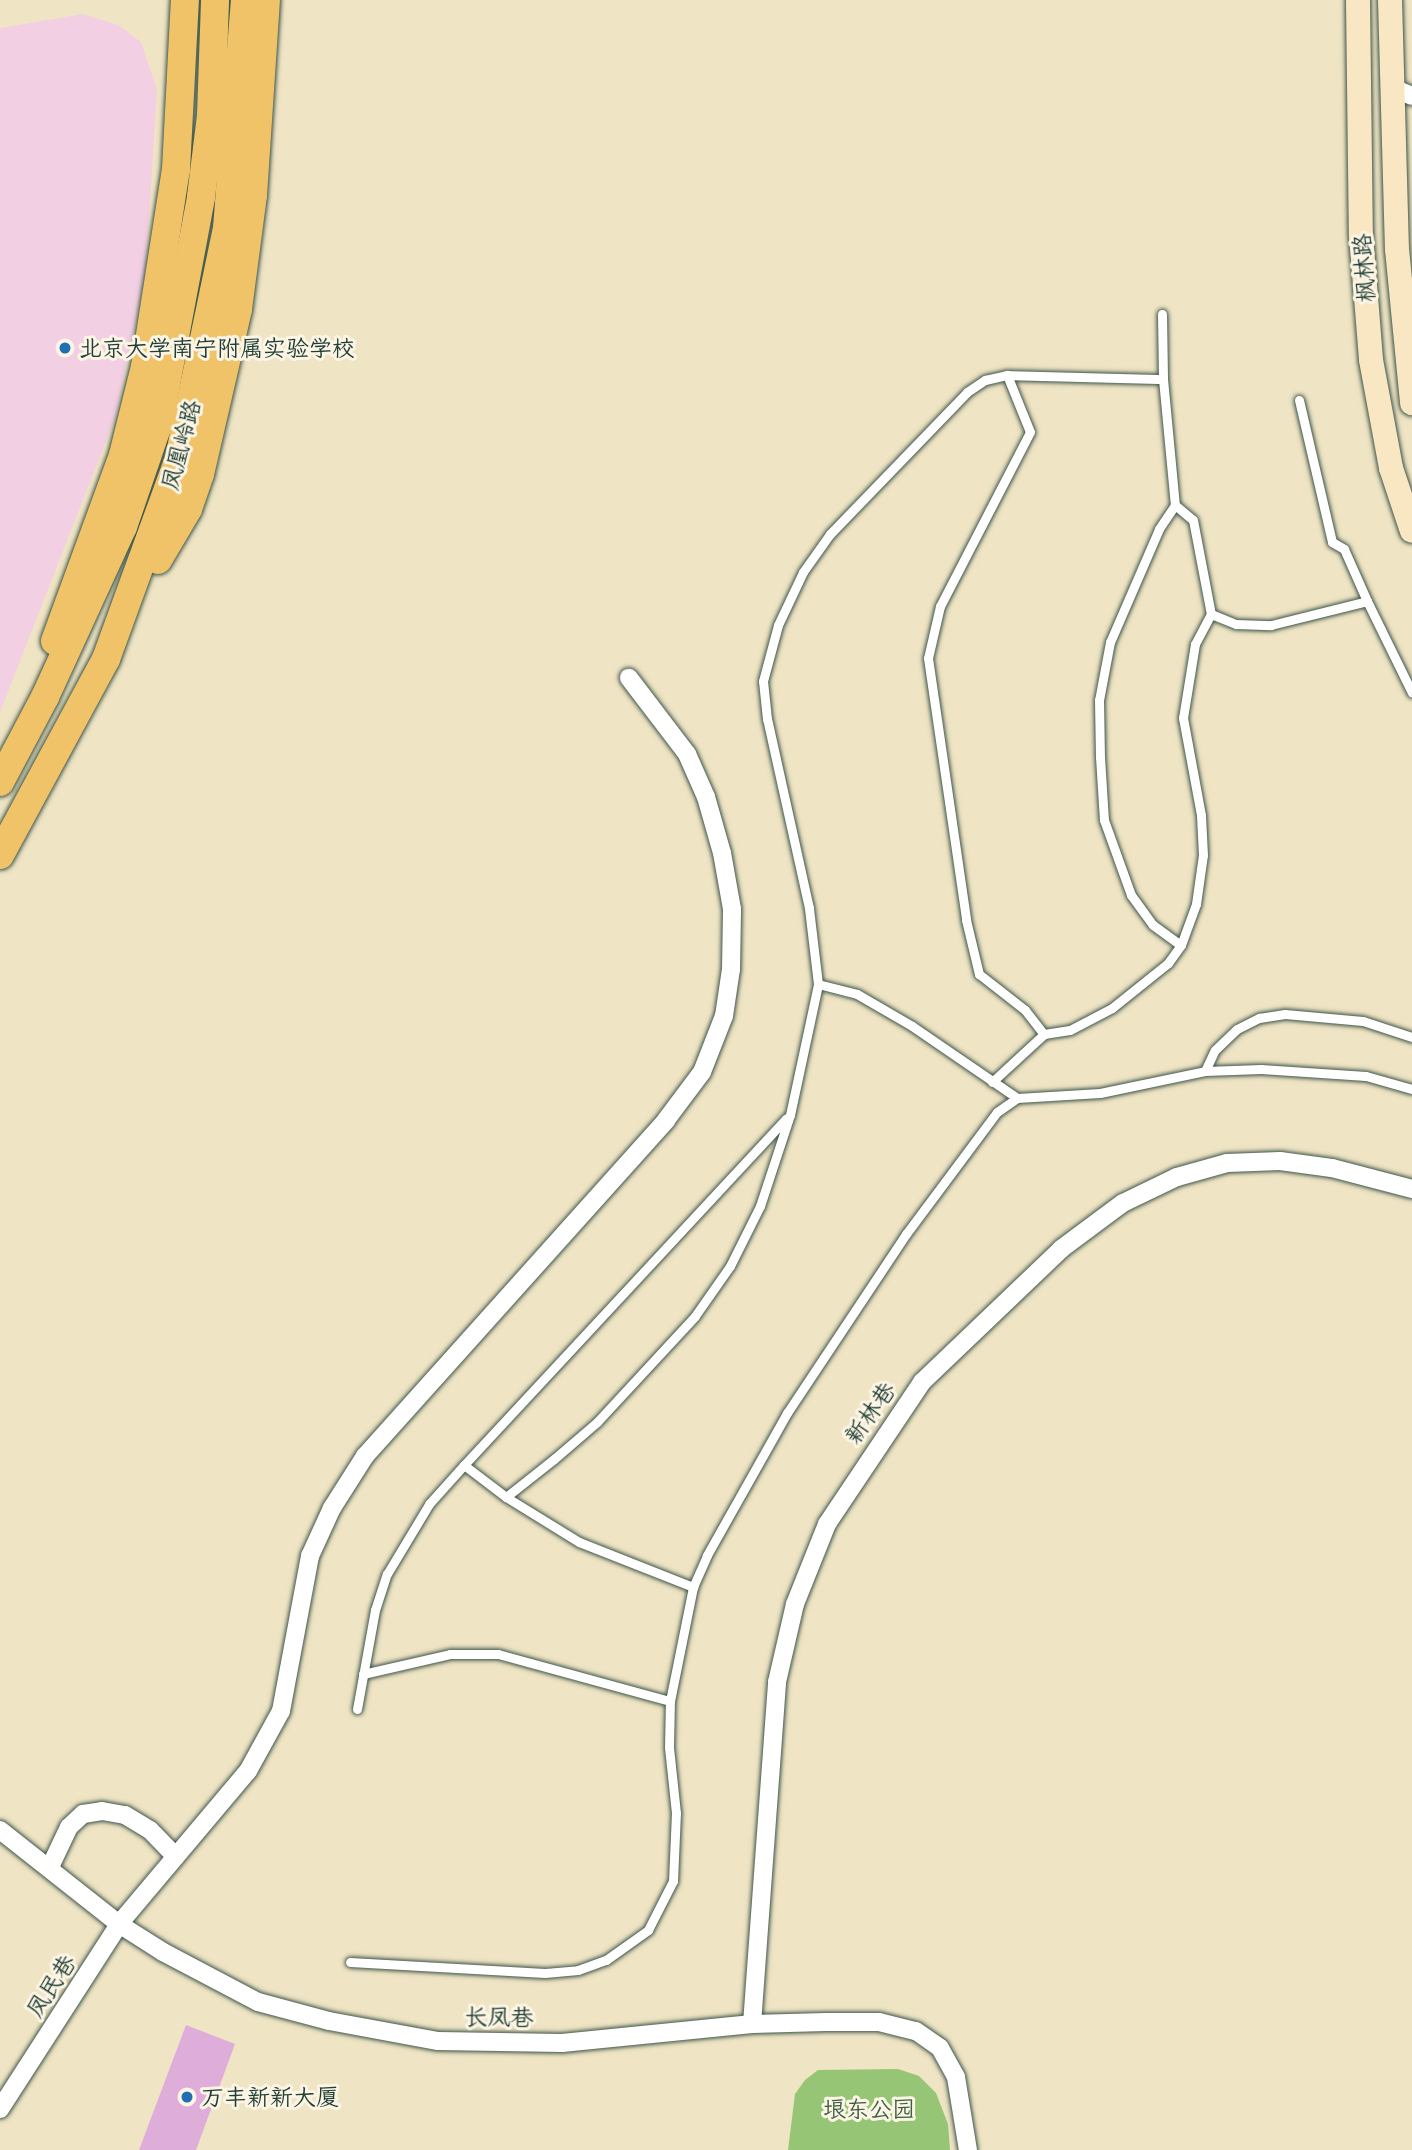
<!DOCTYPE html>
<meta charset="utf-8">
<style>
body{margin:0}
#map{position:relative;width:1412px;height:2150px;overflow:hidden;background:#efe4c4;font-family:Itim,"LXGW WenKai TC",sans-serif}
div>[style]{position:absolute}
.built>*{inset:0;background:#f2cfe2}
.green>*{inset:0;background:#96c675}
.building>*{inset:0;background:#dfadda}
.roads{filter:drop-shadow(0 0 2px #3e564a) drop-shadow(0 0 2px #3e564a)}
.lane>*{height:9px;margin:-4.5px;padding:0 4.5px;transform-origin:4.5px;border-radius:4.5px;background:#fff}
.street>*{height:18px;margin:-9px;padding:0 9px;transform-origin:9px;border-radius:9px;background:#fff}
.secondary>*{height:24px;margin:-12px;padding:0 12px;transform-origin:12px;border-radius:12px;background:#f9e7c3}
.primary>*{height:28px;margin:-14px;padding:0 14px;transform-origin:14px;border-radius:14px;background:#f0c369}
.dots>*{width:19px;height:19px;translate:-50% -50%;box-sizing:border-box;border:4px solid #fcf5e5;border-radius:50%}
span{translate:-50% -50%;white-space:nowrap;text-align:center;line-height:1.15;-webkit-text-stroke:6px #fcf5e5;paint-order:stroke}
.street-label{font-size:23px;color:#1f3d34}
.poi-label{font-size:23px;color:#1f3d34}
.left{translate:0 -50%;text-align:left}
.park-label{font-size:23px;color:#3d5f44}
</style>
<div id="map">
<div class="built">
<i style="clip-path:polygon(83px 14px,118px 25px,141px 42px,157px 90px,145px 278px,115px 418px,0 712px,0 28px)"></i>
</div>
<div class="green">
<i style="clip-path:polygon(898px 2069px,919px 2076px,936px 2093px,948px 2124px,950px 2150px,788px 2150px,795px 2094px,805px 2080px,818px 2070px)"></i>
</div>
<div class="building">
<i style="clip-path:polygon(186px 2025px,235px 2044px,196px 2150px,139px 2150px)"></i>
</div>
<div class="roads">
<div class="lane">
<i style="left:1162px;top:314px;width:65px;rotate:89.1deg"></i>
<i style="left:1163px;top:379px;width:127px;rotate:84.6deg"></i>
<i style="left:1175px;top:505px;width:29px;rotate:124deg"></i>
<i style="left:1159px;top:529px;width:123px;rotate:113.4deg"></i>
<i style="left:1110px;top:642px;width:59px;rotate:100.7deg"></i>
<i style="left:1099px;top:700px;width:57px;rotate:89deg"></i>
<i style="left:1100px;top:757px;width:63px;rotate:86.4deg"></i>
<i style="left:1104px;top:820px;width:80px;rotate:70.2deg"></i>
<i style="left:1131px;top:895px;width:37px;rotate:54deg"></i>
<i style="left:1153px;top:925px;width:34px;rotate:36deg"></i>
<i style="left:1007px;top:375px;width:61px;rotate:68deg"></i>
<i style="left:1030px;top:432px;width:196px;rotate:117.3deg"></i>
<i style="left:940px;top:606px;width:53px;rotate:103deg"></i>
<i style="left:928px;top:658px;width:265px;rotate:81.7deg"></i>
<i style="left:966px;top:920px;width:56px;rotate:76.5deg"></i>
<i style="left:979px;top:974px;width:58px;rotate:38deg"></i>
<i style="left:1025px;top:1010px;width:31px;rotate:52deg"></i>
<i style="left:1299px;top:400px;width:146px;rotate:76.9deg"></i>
<i style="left:1332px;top:542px;width:14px;rotate:30deg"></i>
<i style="left:1344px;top:549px;width:57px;rotate:66.1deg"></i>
<i style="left:1175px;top:505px;width:23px;rotate:40deg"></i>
<i style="left:1193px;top:520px;width:96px;rotate:79.2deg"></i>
<i style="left:818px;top:984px;width:77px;rotate:-96.8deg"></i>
<i style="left:809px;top:908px;width:194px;rotate:-102.5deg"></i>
<i style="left:767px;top:719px;width:38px;rotate:-96deg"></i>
<i style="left:763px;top:681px;width:58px;rotate:-75deg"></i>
<i style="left:778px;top:625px;width:59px;rotate:-64.7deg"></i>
<i style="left:803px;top:572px;width:47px;rotate:-54.6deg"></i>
<i style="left:830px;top:534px;width:197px;rotate:-46deg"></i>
<i style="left:967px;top:392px;width:22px;rotate:-34deg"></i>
<i style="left:985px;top:380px;width:23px;rotate:-13deg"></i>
<i style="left:1007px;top:375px;width:156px;rotate:1.5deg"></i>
<i style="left:1205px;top:1071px;width:23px;rotate:-65deg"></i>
<i style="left:1215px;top:1050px;width:30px;rotate:-44deg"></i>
<i style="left:1237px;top:1029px;width:25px;rotate:-27deg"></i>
<i style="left:1259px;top:1018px;width:26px;rotate:-9deg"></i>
<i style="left:1285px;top:1014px;width:78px;rotate:5.1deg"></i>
<i style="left:1363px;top:1021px;width:52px;rotate:18.1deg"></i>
<i style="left:992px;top:1082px;width:71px;rotate:-42.7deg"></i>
<i style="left:1044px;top:1034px;width:26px;rotate:-9deg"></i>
<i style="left:1070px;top:1030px;width:47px;rotate:-27.6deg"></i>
<i style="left:1112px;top:1008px;width:72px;rotate:-38.8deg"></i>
<i style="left:1168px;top:963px;width:22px;rotate:-54deg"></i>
<i style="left:1181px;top:945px;width:44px;rotate:-69.9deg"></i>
<i style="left:1196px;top:904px;width:49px;rotate:-81.9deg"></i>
<i style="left:1203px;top:855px;width:40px;rotate:-92.9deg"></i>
<i style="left:1201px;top:815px;width:99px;rotate:-100.5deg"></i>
<i style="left:1183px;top:718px;width:75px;rotate:-80.8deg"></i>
<i style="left:1195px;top:644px;width:34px;rotate:-62deg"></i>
<i style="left:1211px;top:614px;width:27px;rotate:22deg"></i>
<i style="left:1236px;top:624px;width:35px;rotate:2deg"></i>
<i style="left:1271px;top:625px;width:99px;rotate:-14deg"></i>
<i style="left:1367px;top:601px;width:102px;rotate:63.9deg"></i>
<i style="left:464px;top:1465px;width:473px;rotate:-47.1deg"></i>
<i style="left:506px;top:1497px;width:86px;rotate:31.7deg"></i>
<i style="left:579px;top:1542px;width:123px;rotate:21.5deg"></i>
<i style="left:363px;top:1674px;width:89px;rotate:-12.9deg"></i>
<i style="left:450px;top:1654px;width:48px"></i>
<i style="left:498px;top:1654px;width:178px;rotate:15.3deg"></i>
<i style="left:357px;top:1709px;width:101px;rotate:-79.7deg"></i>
<i style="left:375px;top:1610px;width:38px;rotate:-72deg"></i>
<i style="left:387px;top:1574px;width:82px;rotate:-59deg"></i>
<i style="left:429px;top:1504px;width:52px;rotate:-48.1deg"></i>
<i style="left:464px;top:1465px;width:53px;rotate:37.3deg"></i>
<i style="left:506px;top:1497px;width:61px;rotate:-38.4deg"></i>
<i style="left:554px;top:1459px;width:57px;rotate:-40.7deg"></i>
<i style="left:597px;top:1422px;width:144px;rotate:-47.2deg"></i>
<i style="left:695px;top:1316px;width:61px;rotate:-55deg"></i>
<i style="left:730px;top:1266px;width:67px;rotate:-63.4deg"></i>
<i style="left:760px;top:1206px;width:96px;rotate:-71.8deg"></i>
<i style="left:790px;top:1115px;width:134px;rotate:-77.9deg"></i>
<i style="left:818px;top:984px;width:40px;rotate:14.4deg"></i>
<i style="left:857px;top:994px;width:64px;rotate:30.2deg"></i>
<i style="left:912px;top:1026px;width:127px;rotate:34.4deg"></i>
<i style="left:1017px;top:1098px;width:83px;rotate:-3.4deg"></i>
<i style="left:1100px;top:1093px;width:107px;rotate:-11.8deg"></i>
<i style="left:1205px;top:1071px;width:56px;rotate:-2deg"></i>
<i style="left:1261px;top:1069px;width:105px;rotate:3.8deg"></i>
<i style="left:1366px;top:1076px;width:48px;rotate:15.8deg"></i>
<i style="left:350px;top:1962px;width:195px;rotate:3.2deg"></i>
<i style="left:545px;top:1973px;width:33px;rotate:-5deg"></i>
<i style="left:578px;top:1970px;width:30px;rotate:-20deg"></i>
<i style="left:606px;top:1960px;width:52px;rotate:-35.5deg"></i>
<i style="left:648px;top:1930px;width:55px;rotate:-63deg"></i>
<i style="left:673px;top:1881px;width:68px;rotate:-87.5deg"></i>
<i style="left:676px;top:1813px;width:66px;rotate:-96.1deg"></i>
<i style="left:669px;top:1747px;width:46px;rotate:-88.8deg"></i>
<i style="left:670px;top:1701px;width:116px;rotate:-78.6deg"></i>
<i style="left:693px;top:1587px;width:35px;rotate:-66deg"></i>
<i style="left:707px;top:1555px;width:163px;rotate:-60.6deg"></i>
<i style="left:787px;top:1413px;width:215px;rotate:-56.4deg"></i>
<i style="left:906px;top:1234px;width:152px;rotate:-53.3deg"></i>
<i style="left:997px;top:1112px;width:24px;rotate:-35deg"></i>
</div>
<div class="street">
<i style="left:1390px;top:87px;width:24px;rotate:22deg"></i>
<i style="left:0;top:1830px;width:152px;rotate:38.3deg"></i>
<i style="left:119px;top:1924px;width:52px;rotate:32.5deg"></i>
<i style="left:163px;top:1952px;width:107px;rotate:27.8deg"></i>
<i style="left:258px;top:2002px;width:73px;rotate:15deg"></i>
<i style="left:329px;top:2021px;width:111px;rotate:10.4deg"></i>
<i style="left:438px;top:2041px;width:124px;rotate:0.9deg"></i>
<i style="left:562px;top:2043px;width:191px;rotate:-5.7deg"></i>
<i style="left:752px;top:2024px;width:74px;rotate:-1.5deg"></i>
<i style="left:826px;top:2022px;width:53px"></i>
<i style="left:879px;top:2022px;width:38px;rotate:14deg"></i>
<i style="left:916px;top:2031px;width:29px;rotate:35deg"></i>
<i style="left:940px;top:2048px;width:33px;rotate:61deg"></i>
<i style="left:956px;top:2077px;width:74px;rotate:80.7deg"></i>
<i style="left:50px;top:1867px;width:44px;rotate:-64.6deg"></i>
<i style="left:69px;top:1827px;width:19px;rotate:-43deg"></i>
<i style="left:83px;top:1814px;width:19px;rotate:-9deg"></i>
<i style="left:102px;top:1811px;width:23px;rotate:10deg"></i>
<i style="left:125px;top:1815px;width:29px;rotate:31deg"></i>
<i style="left:150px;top:1830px;width:37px;rotate:46deg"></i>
<i style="left:752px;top:2024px;width:343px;rotate:-85.8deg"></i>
<i style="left:777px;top:1682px;width:80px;rotate:-77deg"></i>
<i style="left:795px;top:1604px;width:86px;rotate:-68.2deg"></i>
<i style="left:827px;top:1524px;width:171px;rotate:-56.2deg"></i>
<i style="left:922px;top:1382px;width:192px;rotate:-43.7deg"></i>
<i style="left:1061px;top:1249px;width:77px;rotate:-36.6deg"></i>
<i style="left:1123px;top:1203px;width:60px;rotate:-25.7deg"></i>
<i style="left:1177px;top:1177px;width:52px;rotate:-15.6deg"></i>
<i style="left:1227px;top:1163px;width:53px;rotate:-2.2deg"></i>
<i style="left:1280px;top:1161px;width:52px;rotate:7.7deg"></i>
<i style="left:1332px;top:1168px;width:83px;rotate:14.7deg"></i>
<i style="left:0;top:2109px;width:220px;rotate:-57.2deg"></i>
<i style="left:119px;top:1924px;width:200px;rotate:-49.9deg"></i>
<i style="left:248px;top:1771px;width:68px;rotate:-61.2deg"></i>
<i style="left:281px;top:1711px;width:158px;rotate:-79.4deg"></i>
<i style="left:310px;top:1556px;width:53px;rotate:-65.4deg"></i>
<i style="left:332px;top:1508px;width:62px;rotate:-57.6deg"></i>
<i style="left:365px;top:1456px;width:451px;rotate:-48.1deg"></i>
<i style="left:666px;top:1120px;width:60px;rotate:-53.1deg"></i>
<i style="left:702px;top:1072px;width:60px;rotate:-68.6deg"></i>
<i style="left:724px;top:1016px;width:48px;rotate:-81.5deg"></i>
<i style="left:731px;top:969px;width:60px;rotate:-89deg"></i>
<i style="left:732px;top:909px;width:57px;rotate:-100.1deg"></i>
<i style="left:722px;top:853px;width:58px;rotate:-105.9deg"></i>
<i style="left:706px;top:797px;width:47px;rotate:-113.8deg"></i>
<i style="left:687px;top:754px;width:96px;rotate:-127.3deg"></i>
</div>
<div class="secondary">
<i style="left:1358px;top:0;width:235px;rotate:89.3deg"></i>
<i style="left:1361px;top:235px;width:125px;rotate:85.4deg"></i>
<i style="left:1371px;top:360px;width:110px;rotate:79.5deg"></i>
<i style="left:1391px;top:468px;width:66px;rotate:71.6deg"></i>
<i style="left:1390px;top:0;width:249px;rotate:88.4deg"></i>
<i style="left:1397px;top:249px;width:155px;rotate:84.4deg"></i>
</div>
<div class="primary">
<i style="left:158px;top:560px;width:59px;rotate:-59.5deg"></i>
<i style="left:188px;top:509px;width:37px;rotate:-71deg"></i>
<i style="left:200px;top:474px;width:169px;rotate:-77deg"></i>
<i style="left:238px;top:309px;width:115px;rotate:-82.5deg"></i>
<i style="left:253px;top:195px;width:195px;rotate:-86.2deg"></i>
<i style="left:55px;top:641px;width:198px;rotate:-69.9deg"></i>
<i style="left:123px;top:455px;width:91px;rotate:-76deg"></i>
<i style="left:145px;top:367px;width:199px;rotate:-81.1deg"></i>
<i style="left:176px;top:170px;width:170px;rotate:-87deg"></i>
<i style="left:0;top:782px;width:96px;rotate:-62.1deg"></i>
<i style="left:45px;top:697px;width:187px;rotate:-65.4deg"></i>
<i style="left:123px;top:527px;width:111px;rotate:-71.1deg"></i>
<i style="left:159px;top:422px;width:229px;rotate:-79.4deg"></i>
<i style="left:201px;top:197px;width:82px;rotate:-83deg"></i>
<i style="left:211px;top:116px;width:116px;rotate:-88deg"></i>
<i style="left:0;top:855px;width:223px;rotate:-61.6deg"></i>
<i style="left:106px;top:659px;width:214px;rotate:-70deg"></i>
<i style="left:179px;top:458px;width:235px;rotate:-78.2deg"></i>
<i style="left:227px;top:228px;width:229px;rotate:-85.5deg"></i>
</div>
</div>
<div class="dots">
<i style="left:65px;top:348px;background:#1f6fb2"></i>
<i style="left:187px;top:2097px;background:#1f6fb2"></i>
</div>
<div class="street-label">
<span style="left:1364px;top:268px;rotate:-94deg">枫林路</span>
<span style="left:181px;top:445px;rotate:-75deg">凤凰岭路</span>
<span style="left:870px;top:1413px;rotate:-55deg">新林巷</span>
<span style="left:51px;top:1986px;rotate:-57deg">凤民巷</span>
<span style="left:499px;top:2017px;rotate:1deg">长凤巷</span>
</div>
<div class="poi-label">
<span class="left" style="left:79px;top:348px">北京大学南宁附属实验学校</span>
<span class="left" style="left:201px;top:2097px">万丰新新大厦</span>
</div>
<div class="park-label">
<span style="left:869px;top:2109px">埌东公园</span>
</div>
</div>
